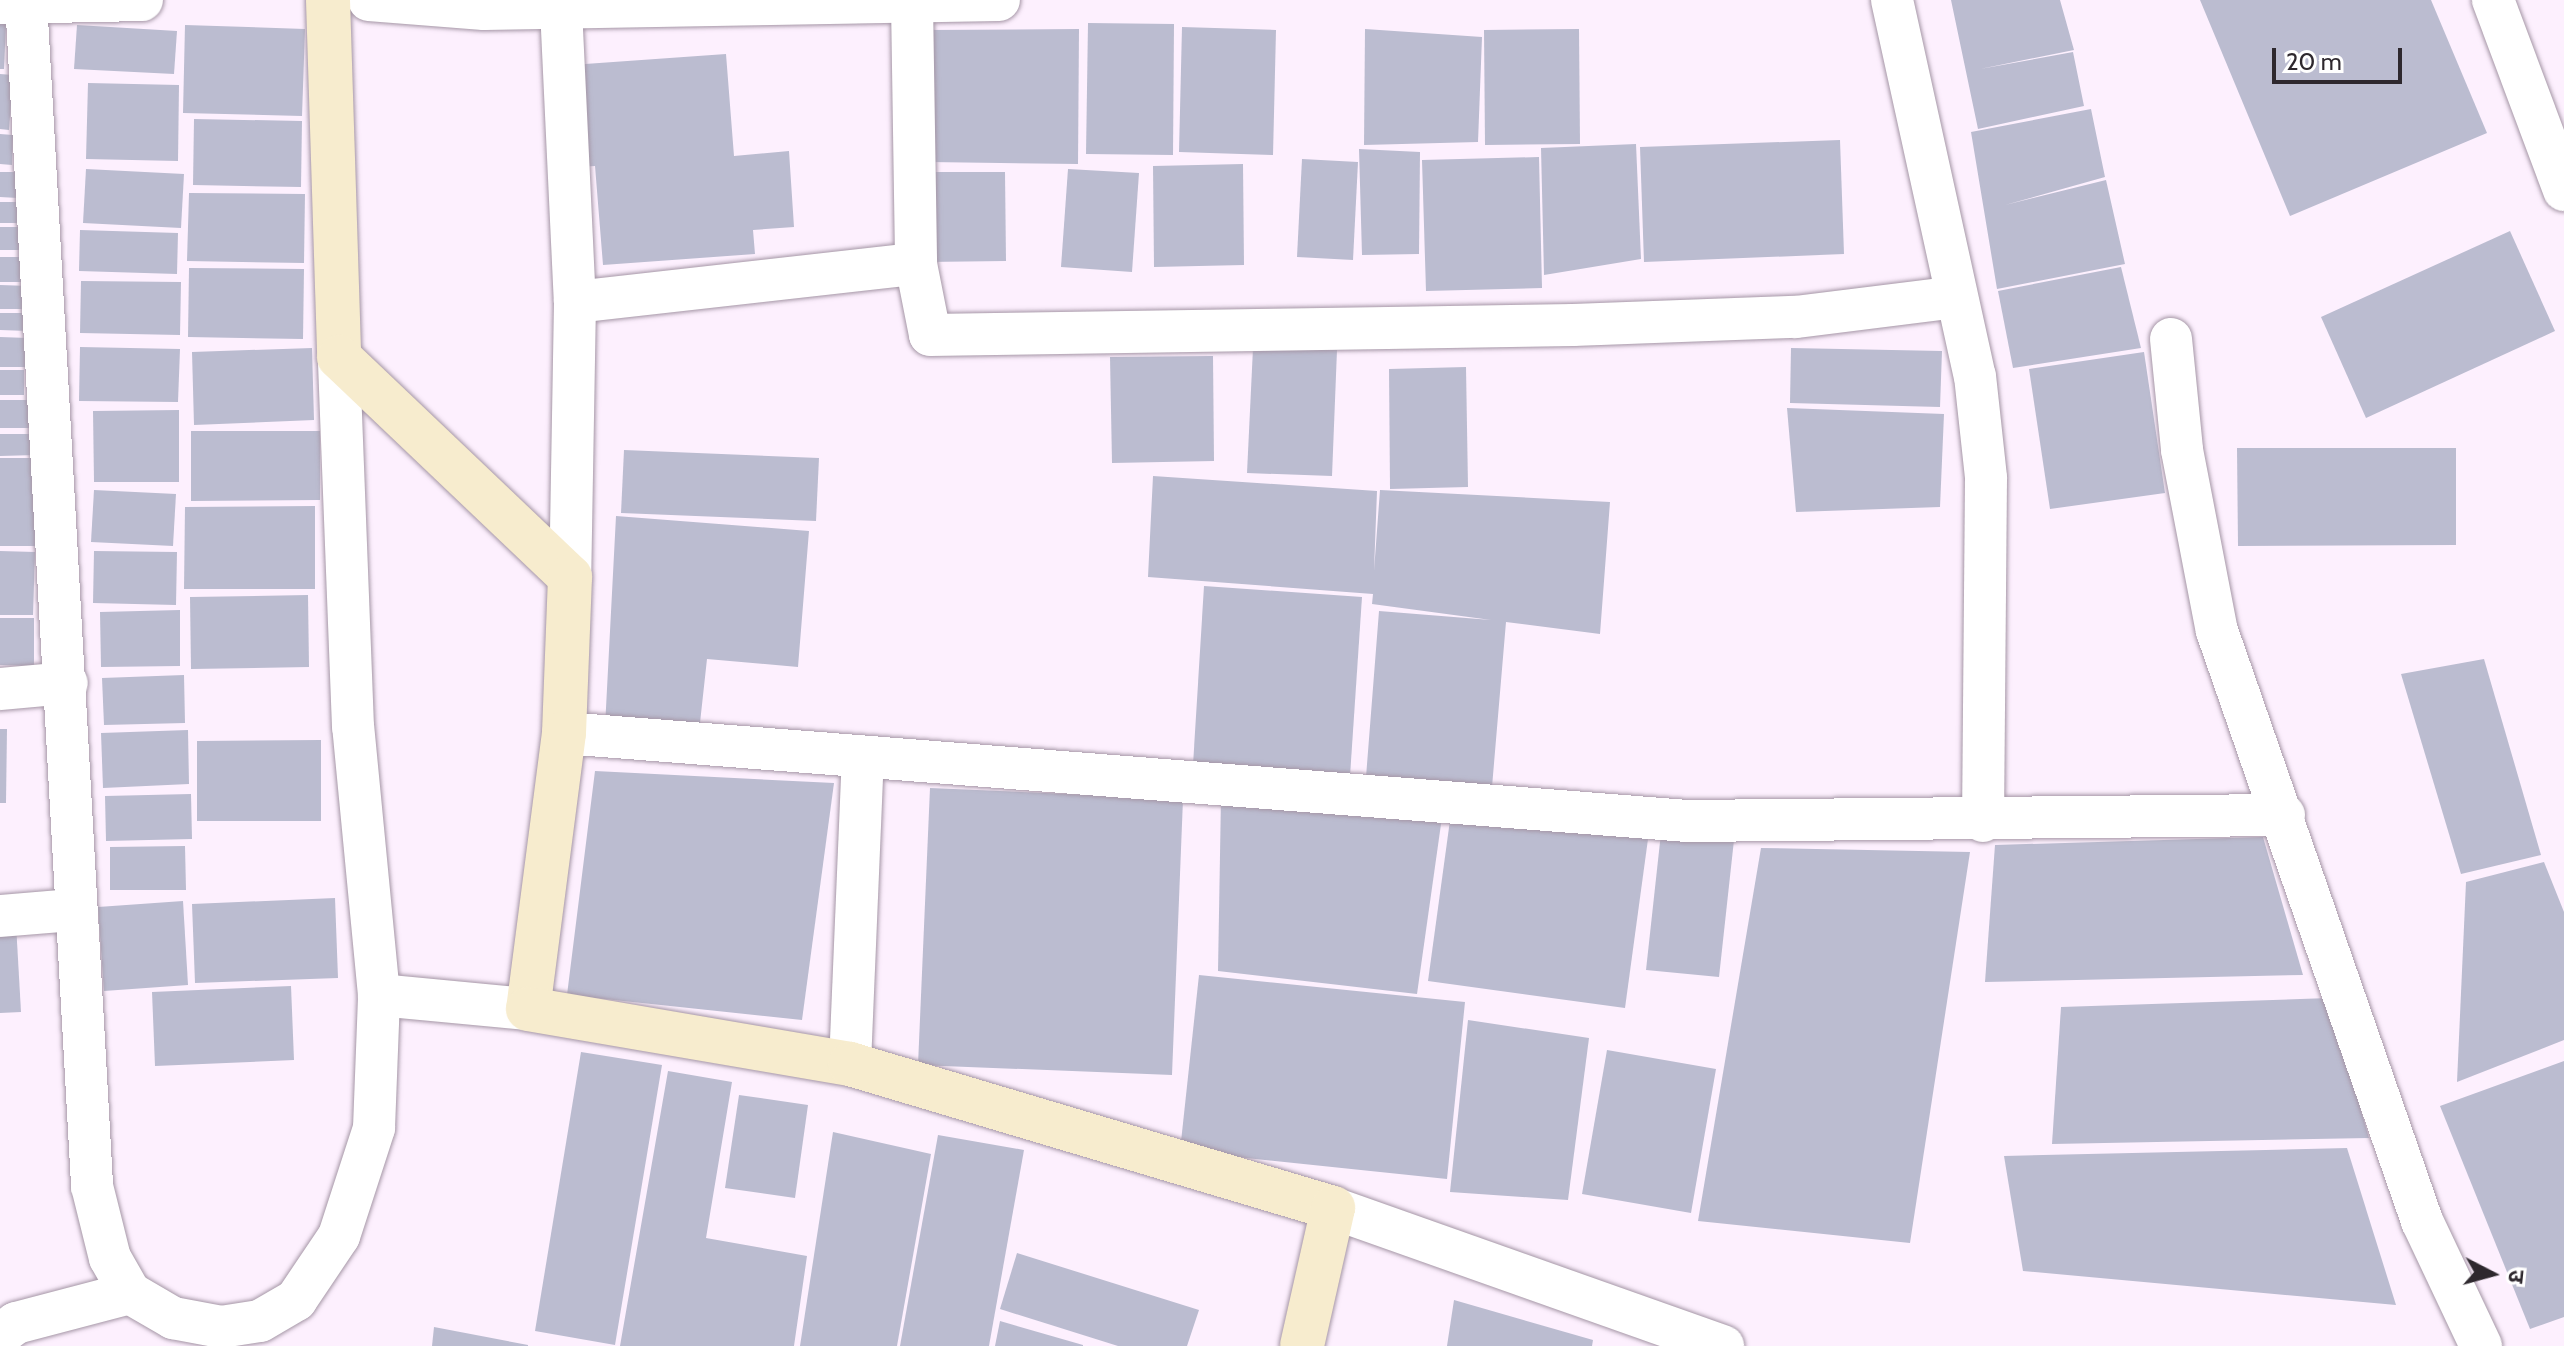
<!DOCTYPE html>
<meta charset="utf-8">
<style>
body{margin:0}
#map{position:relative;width:2564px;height:1346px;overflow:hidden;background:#fdf0fe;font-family:Cabin,"Noto Sans Devanagari",sans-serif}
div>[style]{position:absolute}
.building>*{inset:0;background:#bbbcd0}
.roads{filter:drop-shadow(0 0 2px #a596a6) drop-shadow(0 0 2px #a596a6)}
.street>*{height:42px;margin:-21px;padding:0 21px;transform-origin:21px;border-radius:21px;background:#fff}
.secondary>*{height:44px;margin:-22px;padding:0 22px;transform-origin:22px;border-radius:22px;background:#f7ecce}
span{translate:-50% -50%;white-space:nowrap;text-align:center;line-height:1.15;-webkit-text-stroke:8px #fff;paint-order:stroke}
.north{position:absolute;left:2452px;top:1234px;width:80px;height:80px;-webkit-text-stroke:6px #fff;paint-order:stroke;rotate:96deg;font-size:22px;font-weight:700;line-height:32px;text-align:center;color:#2e282e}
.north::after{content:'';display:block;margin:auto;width:28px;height:36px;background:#2e282e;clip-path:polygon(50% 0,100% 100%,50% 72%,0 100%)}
.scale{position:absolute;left:2272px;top:48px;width:130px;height:36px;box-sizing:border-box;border:4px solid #2e282e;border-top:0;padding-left:10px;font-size:24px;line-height:28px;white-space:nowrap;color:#2e282e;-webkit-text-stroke:6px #fff;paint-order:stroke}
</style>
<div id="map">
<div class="building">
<i style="clip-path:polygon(1951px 0,2060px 0,2074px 50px,1980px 69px,2073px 52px,2084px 106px,1978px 129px)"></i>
<i style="clip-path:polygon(2200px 0,2431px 0,2487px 133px,2290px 216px)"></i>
<i style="clip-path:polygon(0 23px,6px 23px,4px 69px,0 69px)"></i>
<i style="clip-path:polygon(1088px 23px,1174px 24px,1173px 155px,1086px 154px)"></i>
<i style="clip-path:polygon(77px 25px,177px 31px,174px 74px,74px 69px)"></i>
<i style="clip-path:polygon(185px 25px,305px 29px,302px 116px,183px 113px)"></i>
<i style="clip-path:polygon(1182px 27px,1276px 30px,1273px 155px,1179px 152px)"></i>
<i style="clip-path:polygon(1079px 29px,1078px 164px,929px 162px,924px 30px)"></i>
<i style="clip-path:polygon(1365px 29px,1482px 37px,1478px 142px,1364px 145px)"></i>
<i style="clip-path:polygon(1579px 29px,1580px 144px,1485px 145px,1484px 30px)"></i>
<i style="clip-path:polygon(726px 54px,734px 156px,789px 151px,794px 227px,753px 230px,755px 254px,603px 265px,595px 166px,578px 167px,571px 65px)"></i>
<i style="clip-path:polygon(0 74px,13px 75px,9px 130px,0 129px)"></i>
<i style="clip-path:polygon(88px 83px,179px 85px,178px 161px,86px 159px)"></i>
<i style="clip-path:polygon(2091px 109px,2105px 177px,2005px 205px,2106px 180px,2125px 264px,1997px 289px,1971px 132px)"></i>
<i style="clip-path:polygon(194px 119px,302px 121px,301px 187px,193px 185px)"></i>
<i style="clip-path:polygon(0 134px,13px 135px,12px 165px,0 164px)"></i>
<i style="clip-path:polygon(1840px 140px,1844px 254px,1644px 262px,1640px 147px)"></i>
<i style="clip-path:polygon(1636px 144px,1641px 259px,1544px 275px,1541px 148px)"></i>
<i style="clip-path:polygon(1359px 149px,1420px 152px,1419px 254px,1362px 255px)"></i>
<i style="clip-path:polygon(1539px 157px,1542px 288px,1426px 291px,1422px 160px)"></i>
<i style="clip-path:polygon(1302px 159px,1358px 162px,1353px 260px,1297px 257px)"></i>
<i style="clip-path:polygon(1243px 164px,1244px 265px,1154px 267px,1153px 166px)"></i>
<i style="clip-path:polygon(86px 169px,184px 174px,181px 228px,83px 223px)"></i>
<i style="clip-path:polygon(1068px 169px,1139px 173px,1132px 272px,1061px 267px)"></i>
<i style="clip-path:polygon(0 172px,18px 172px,18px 198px,0 197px)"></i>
<i style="clip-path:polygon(925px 172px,1005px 172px,1006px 261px,926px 262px)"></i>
<i style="clip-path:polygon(189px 193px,305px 194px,304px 263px,187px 261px)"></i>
<i style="clip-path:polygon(0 202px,22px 202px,22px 223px,0 223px)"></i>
<i style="clip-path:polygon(0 227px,22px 227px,23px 250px,0 250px)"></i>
<i style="clip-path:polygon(80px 230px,178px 233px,177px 274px,79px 271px)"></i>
<i style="clip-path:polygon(2510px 231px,2555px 331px,2366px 418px,2321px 317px)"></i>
<i style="clip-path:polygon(0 257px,28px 257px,27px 282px,0 282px)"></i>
<i style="clip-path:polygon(2121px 267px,2141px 348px,2013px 368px,1998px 291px)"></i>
<i style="clip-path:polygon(189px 268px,304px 269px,303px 339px,188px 337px)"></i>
<i style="clip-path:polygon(81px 281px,181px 282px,180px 335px,80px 333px)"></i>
<i style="clip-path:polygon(0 285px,30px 286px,29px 309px,0 309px)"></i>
<i style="clip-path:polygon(0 313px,28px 313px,28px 331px,0 330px)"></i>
<i style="clip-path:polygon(0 337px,28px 338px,27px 367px,0 367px)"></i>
<i style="clip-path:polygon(80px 347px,180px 349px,178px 402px,79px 401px)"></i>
<i style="clip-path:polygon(312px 348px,314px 420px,194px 425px,192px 352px)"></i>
<i style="clip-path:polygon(1253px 348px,1337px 350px,1332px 476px,1247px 473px)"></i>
<i style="clip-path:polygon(1791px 348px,1942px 351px,1940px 407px,1790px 403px)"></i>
<i style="clip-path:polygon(2144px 352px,2165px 493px,2050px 509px,2029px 369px)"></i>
<i style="clip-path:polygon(1213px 356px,1214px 461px,1112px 463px,1110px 357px)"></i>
<i style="clip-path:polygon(1466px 367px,1468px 487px,1390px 489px,1389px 369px)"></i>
<i style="clip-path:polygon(0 370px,24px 370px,24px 395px,0 395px)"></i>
<i style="clip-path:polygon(0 400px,38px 400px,38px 428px,0 428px)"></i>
<i style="clip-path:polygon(1787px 408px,1944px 414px,1940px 507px,1796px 512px)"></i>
<i style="clip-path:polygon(179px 410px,179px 482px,94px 482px,93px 411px)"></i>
<i style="clip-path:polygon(191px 431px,320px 431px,320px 500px,191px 501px)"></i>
<i style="clip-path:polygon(0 434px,36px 434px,36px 455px,0 456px)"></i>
<i style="clip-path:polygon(2237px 448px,2456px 448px,2456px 545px,2238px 546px)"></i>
<i style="clip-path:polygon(624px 450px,819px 458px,816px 521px,621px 513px)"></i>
<i style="clip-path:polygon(0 458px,38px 458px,38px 546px,0 546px)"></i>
<i style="clip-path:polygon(1153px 476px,1377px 491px,1374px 571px,1380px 490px,1610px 502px,1600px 634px,1506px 622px,1492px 787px,1366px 777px,1379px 611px,1491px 620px,1372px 604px,1373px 594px,1148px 577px)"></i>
<i style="clip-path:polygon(94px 490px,176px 494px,173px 546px,91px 542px)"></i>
<i style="clip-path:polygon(315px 506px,315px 589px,184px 589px,185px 507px)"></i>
<i style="clip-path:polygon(616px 516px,809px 531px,798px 667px,707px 659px,699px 732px,605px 727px)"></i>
<i style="clip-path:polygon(0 551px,35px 552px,33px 615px,0 615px)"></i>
<i style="clip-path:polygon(94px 551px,177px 552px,176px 605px,93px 603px)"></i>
<i style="clip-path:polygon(1204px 586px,1362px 597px,1350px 776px,1193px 765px)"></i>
<i style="clip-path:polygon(308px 595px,309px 667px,191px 669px,190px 597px)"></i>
<i style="clip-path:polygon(180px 610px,180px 666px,101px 667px,100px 612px)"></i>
<i style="clip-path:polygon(0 618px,34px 618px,34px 666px,0 665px)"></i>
<i style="clip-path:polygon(2484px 659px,2541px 855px,2461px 874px,2401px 674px)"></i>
<i style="clip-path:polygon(184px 675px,185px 723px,104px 725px,102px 678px)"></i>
<i style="clip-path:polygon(0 729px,7px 729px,6px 803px,0 803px)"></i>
<i style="clip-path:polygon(188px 730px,189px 784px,103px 788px,101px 733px)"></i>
<i style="clip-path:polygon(321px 740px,321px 821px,197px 821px,197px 741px)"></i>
<i style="clip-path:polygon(595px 771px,834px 783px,802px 1020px,567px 995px)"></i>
<i style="clip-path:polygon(930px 788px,1183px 799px,1172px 1075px,918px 1065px)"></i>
<i style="clip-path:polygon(191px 794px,192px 839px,106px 841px,105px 796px)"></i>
<i style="clip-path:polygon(1221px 797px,1443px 810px,1417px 994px,1218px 971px)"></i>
<i style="clip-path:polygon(1451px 813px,1648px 839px,1625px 1008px,1428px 981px)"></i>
<i style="clip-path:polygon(1661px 833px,1734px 840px,1719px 977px,1646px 970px)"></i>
<i style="clip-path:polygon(2263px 837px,2303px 975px,1985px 982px,1995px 845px)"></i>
<i style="clip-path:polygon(185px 846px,186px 890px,110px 890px,110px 847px)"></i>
<i style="clip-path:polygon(1761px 848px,1970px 852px,1910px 1243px,1698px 1221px)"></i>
<i style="clip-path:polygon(2544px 862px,2564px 912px,2564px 1040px,2457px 1082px,2466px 882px)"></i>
<i style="clip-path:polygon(335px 898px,338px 978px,195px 983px,192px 904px)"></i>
<i style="clip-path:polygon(183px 901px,188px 985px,104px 991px,98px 907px)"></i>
<i style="clip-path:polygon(16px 924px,21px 1012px,0 1013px,0 925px)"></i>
<i style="clip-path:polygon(1199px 975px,1465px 1002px,1447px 1179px,1180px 1151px)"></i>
<i style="clip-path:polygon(291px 986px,294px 1060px,155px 1066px,152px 992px)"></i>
<i style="clip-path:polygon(2329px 998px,2369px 1138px,2052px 1144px,2061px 1007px)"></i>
<i style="clip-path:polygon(1468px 1020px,1589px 1038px,1568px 1200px,1450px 1192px)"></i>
<i style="clip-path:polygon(1607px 1050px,1716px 1069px,1691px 1213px,1582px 1194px)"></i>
<i style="clip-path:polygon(581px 1052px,662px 1065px,615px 1345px,535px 1331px)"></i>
<i style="clip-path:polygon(2564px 1061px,2564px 1317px,2530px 1329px,2440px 1106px)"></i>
<i style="clip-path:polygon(668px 1071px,732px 1082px,706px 1238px,807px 1256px,794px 1346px,620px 1346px)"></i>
<i style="clip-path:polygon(739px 1095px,808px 1105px,795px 1198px,725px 1188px)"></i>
<i style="clip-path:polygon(833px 1132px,931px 1154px,897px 1346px,800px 1346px)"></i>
<i style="clip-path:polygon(938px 1135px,1024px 1150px,989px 1346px,900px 1346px)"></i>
<i style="clip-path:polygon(2347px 1148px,2396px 1305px,2023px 1271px,2004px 1156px)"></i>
<i style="clip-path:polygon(1017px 1253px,1199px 1310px,1187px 1346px,1118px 1346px,1000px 1309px)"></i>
<i style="clip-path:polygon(1454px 1300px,1593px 1340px,1592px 1346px,1447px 1346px)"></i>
<i style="clip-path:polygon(1000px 1321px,1083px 1345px,1083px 1346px,995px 1346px)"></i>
<i style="clip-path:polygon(434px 1327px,528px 1345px,528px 1346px,432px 1346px)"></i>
</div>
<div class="roads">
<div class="street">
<i style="left:26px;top:0;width:1188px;rotate:86.81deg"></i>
<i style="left:92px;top:1186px;width:74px;rotate:76deg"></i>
<i style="left:110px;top:1258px;width:40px;rotate:60.3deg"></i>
<i style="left:130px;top:1293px;width:50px;rotate:30.2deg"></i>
<i style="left:173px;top:1318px;width:49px;rotate:10.6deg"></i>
<i style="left:221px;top:1327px;width:39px;rotate:-9deg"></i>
<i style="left:260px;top:1321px;width:42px;rotate:-30.3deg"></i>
<i style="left:296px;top:1300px;width:77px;rotate:-56.1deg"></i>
<i style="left:339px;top:1236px;width:114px;rotate:-72deg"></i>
<i style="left:374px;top:1128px;width:133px;rotate:-87.8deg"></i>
<i style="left:379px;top:995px;width:269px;rotate:-95.5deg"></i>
<i style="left:353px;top:727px;width:370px;rotate:-92.2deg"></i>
<i style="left:369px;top:0;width:115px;rotate:4.5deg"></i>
<i style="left:484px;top:9px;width:515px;rotate:-1deg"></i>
<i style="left:1892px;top:0;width:385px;rotate:77.6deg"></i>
<i style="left:1975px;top:376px;width:103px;rotate:83.8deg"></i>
<i style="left:1986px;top:478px;width:343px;rotate:90.5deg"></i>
<i style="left:2493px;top:0;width:203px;rotate:69.5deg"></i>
<i style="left:0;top:3px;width:142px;rotate:-1.2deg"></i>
<i style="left:912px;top:3px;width:261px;rotate:89.1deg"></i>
<i style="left:916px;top:264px;width:72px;rotate:78.8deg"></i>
<i style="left:930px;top:335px;width:643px;rotate:-0.89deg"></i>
<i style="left:1573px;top:325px;width:223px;rotate:-2.1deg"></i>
<i style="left:1796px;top:317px;width:161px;rotate:-7.1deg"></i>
<i style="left:561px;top:8px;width:294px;rotate:87.3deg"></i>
<i style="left:575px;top:302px;width:275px;rotate:91deg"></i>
<i style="left:575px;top:302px;width:343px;rotate:-6.4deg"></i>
<i style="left:2171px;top:339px;width:112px;rotate:84.3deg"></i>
<i style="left:2182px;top:450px;width:184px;rotate:79.1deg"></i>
<i style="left:2217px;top:631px;width:625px;rotate:70.84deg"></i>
<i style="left:2422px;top:1221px;width:138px;rotate:64.7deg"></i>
<i style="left:0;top:689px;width:67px;rotate:-5.1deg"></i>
<i style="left:564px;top:733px;width:1126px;rotate:4.48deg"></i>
<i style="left:1687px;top:821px;width:597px;rotate:-0.58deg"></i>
<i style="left:0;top:916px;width:73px;rotate:-4.7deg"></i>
<i style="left:379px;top:995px;width:150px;rotate:5.4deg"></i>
<i style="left:850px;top:1064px;width:307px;rotate:-87.6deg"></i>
<i style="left:1333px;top:1208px;width:414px;rotate:19.5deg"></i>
<i style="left:0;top:1335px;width:20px;rotate:-37deg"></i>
<i style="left:16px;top:1323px;width:118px;rotate:-14.7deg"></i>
</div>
<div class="secondary">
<i style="left:328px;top:0;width:357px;rotate:88.2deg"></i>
<i style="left:339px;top:357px;width:319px;rotate:43.6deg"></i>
<i style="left:570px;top:577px;width:156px;rotate:92.2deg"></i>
<i style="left:564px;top:733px;width:278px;rotate:97.4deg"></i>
<i style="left:528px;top:1009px;width:327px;rotate:9.7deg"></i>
<i style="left:850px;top:1064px;width:504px;rotate:16.6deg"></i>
<i style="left:1333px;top:1208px;width:141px;rotate:102.7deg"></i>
</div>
</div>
<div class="north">उ</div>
<div class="scale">20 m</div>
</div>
